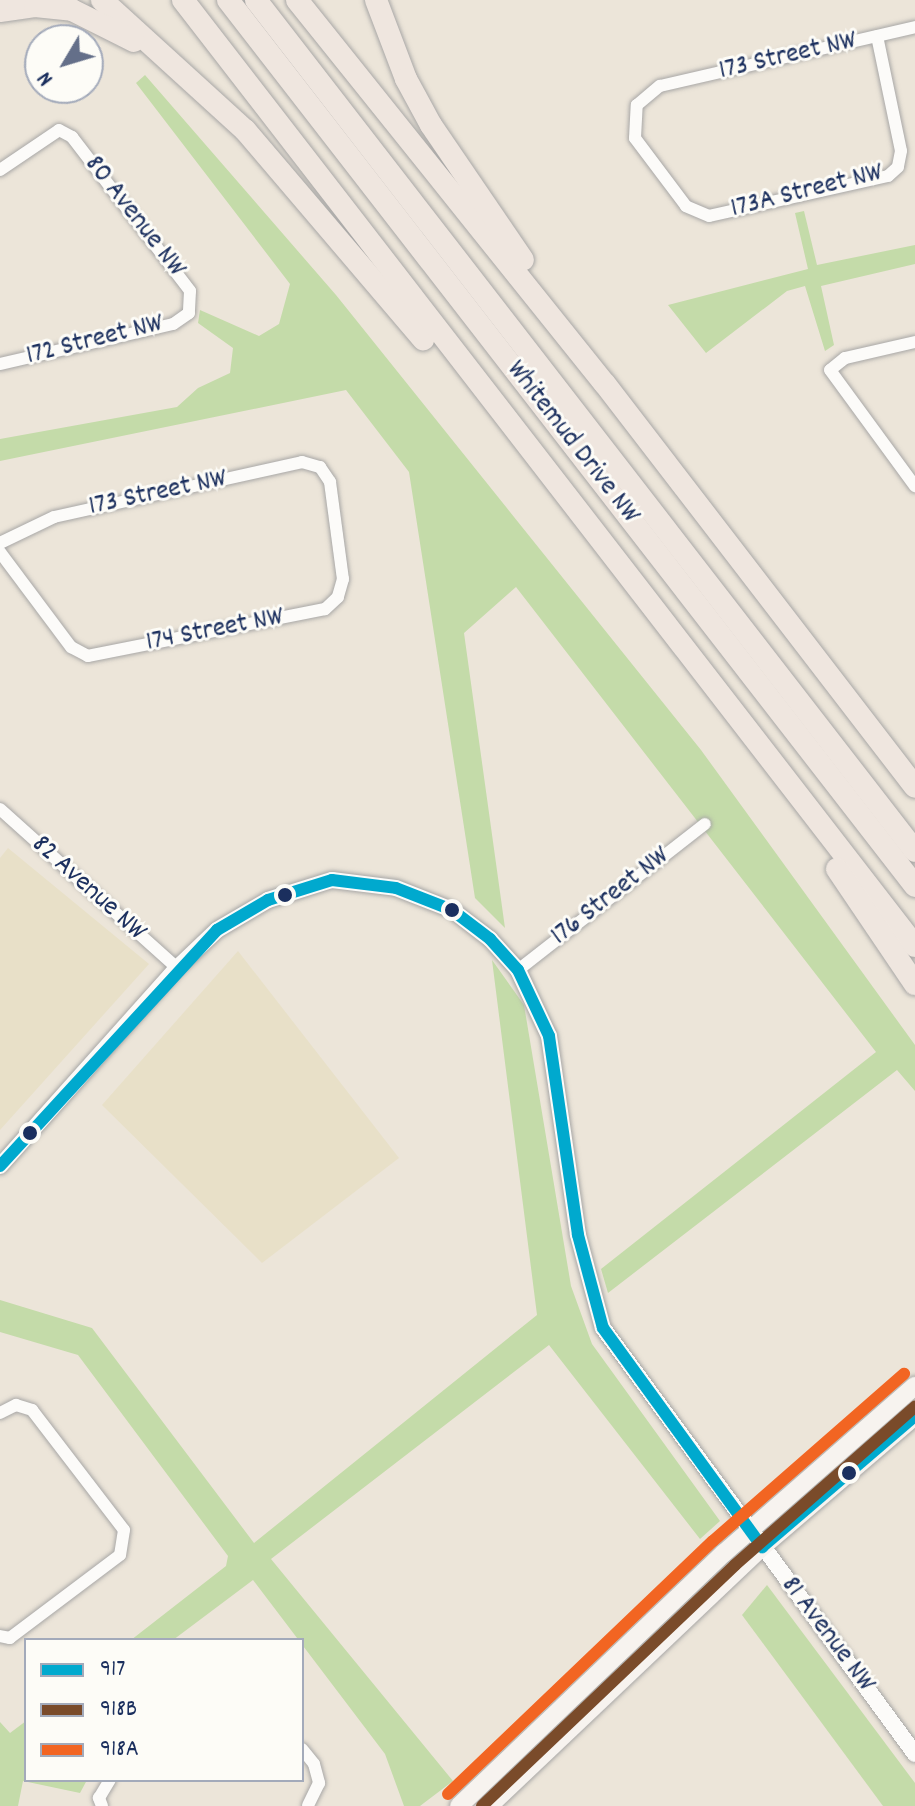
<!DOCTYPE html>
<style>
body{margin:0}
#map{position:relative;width:915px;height:1806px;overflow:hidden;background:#ece5d9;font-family:Dekko,sans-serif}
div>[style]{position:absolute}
.built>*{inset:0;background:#e8e0c8}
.green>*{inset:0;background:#c4dba9}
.roads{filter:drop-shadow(0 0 2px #a8a7a6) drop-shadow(0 0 2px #a8a7a6)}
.minor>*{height:12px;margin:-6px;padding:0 6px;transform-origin:6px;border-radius:6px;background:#fcfbf9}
.tertiary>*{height:16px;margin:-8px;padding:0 8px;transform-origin:8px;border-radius:8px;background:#fcfbf9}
.secondary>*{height:18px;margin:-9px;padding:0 9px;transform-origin:9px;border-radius:9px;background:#f7f3ef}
.motorway>*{height:22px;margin:-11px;padding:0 11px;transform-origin:11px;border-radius:11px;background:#efe6df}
.bus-1>*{height:12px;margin:-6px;padding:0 6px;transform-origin:6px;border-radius:6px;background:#00a9ce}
.bus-2>*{height:12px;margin:-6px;padding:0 6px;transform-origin:6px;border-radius:6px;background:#7a4b2a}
.bus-3>*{height:12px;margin:-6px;padding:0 6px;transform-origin:6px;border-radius:6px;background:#f26522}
.dots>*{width:22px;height:22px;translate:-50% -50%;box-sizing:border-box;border:4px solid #fdfcf7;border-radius:50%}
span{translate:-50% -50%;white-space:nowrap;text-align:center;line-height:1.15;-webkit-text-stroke:6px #fdfcf7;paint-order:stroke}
.street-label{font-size:28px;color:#1b2f5e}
.legend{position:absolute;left:24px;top:1638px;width:280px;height:144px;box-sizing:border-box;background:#fdfcf7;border:2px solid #a3aaba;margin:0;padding:10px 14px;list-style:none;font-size:24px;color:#1b2f5e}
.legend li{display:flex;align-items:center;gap:16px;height:40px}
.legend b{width:40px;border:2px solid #a3aaba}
.north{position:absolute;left:24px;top:24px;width:80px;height:80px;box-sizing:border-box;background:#fdfcf7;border:2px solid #a3aaba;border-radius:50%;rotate:232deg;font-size:22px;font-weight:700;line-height:32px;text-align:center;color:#1b2f5e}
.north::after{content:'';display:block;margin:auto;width:28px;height:36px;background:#646f89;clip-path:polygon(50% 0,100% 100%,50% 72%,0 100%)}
</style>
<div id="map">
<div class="built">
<i style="clip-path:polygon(8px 848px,149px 964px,0 1130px,0 858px)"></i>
<i style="clip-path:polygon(238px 951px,399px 1158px,262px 1263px,102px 1105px)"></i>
</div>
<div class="green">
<i style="clip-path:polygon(145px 75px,336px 295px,701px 750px,915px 1045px,915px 1091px,897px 1070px,608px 1293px,601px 1269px,876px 1052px,516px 587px,464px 633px,505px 928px,475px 898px,409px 472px,346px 390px,0 461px,0 439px,177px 407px,198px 388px,230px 373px,233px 348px,198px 323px,200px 310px,259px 336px,279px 324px,290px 284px,136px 83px)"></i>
<i style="clip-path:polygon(804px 211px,817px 265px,915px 245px,915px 264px,821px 286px,834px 345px,825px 351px,805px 286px,787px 291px,706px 353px,668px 305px,808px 269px,795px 213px)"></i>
<i style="clip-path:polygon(492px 960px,524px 1005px,571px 1286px,592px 1344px,720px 1521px,700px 1539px,549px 1345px,271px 1559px,453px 1781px,420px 1806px,404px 1806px,385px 1754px,253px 1580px,173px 1640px,131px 1640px,226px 1566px,228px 1556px,78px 1355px,0 1332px,0 1300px,92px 1328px,254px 1543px,537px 1315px)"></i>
<i style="clip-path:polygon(767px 1585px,915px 1783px,915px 1806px,883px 1806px,742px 1615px)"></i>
<i style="clip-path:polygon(26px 1721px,26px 1780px,87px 1780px,80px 1793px,23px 1781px,18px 1806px,0 1806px,0 1722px,10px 1733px)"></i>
</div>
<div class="roads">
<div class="minor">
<i style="left:877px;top:36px;width:117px;rotate:78.2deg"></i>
<i style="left:901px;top:151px;width:16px;rotate:101deg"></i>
<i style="left:898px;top:167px;width:13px;rotate:138deg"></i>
<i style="left:888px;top:176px;width:183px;rotate:167.4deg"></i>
<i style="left:709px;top:216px;width:25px;rotate:-157deg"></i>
<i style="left:686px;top:206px;width:85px;rotate:-126.9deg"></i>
<i style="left:635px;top:138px;width:33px;rotate:-87deg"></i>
<i style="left:637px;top:105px;width:30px;rotate:-40deg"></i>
<i style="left:660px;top:86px;width:262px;rotate:-13deg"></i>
<i style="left:0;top:170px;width:71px;rotate:-34.1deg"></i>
<i style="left:59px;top:130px;width:15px;rotate:28deg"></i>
<i style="left:72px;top:137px;width:194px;rotate:52.5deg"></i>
<i style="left:190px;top:291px;width:22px;rotate:93deg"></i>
<i style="left:189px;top:313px;width:19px;rotate:145deg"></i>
<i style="left:173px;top:324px;width:178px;rotate:167deg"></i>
<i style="left:915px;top:342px;width:72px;rotate:167.1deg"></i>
<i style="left:845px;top:358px;width:19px;rotate:141deg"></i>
<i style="left:830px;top:370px;width:144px;rotate:53.8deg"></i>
<i style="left:0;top:543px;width:60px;rotate:-25.7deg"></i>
<i style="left:54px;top:517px;width:254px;rotate:-12.5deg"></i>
<i style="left:302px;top:462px;width:19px;rotate:16deg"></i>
<i style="left:320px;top:467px;width:18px;rotate:56deg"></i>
<i style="left:330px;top:482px;width:98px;rotate:82.4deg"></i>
<i style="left:343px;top:579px;width:19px;rotate:106deg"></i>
<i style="left:338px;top:597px;width:18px;rotate:137deg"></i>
<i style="left:325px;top:609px;width:242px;rotate:168.8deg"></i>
<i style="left:88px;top:656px;width:19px;rotate:-152deg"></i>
<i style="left:71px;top:647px;width:119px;rotate:-126.8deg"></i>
<i style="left:0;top:809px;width:238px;rotate:41.9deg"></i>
<i style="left:518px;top:970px;width:237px;rotate:-38deg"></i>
<i style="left:0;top:1413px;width:18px;rotate:-27deg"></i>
<i style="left:16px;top:1405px;width:17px;rotate:17deg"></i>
<i style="left:32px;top:1410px;width:151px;rotate:52.5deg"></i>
<i style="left:124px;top:1530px;width:25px;rotate:99deg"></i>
<i style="left:120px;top:1555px;width:138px;rotate:143deg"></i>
<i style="left:10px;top:1638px;width:10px;rotate:-169deg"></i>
<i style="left:302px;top:1749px;width:19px;rotate:51deg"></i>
<i style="left:314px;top:1764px;width:20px;rotate:75deg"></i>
<i style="left:319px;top:1783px;width:25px;rotate:116deg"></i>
<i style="left:102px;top:1806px;width:9px;rotate:-111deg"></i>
<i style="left:99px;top:1798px;width:21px;rotate:-59deg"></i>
</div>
<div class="tertiary">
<i style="left:0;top:1166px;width:266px;rotate:-48.2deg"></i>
<i style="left:177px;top:968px;width:55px;rotate:-43.5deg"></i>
<i style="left:217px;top:930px;width:59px;rotate:-30.5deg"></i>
<i style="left:268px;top:900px;width:67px;rotate:-17.4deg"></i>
<i style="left:332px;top:880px;width:64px;rotate:7.1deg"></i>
<i style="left:396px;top:888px;width:60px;rotate:21.4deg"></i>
<i style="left:452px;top:910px;width:48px;rotate:37.3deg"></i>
<i style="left:490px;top:939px;width:42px;rotate:47.9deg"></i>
<i style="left:518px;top:970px;width:73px;rotate:64.8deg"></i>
<i style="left:549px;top:1036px;width:201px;rotate:81.7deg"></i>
<i style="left:578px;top:1235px;width:96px;rotate:75deg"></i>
<i style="left:603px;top:1328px;width:528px;rotate:53.78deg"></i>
</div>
<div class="secondary">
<i style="left:459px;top:1806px;width:366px;rotate:-43.7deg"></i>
<i style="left:724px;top:1553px;width:254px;rotate:-41.2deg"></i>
<i style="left:489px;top:1806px;width:376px;rotate:-43.5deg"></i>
<i style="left:762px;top:1547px;width:201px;rotate:-40.6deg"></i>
</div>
<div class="motorway">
<i style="left:102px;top:0;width:193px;rotate:42.3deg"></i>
<i style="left:245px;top:130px;width:275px;rotate:49.6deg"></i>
<i style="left:183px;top:0;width:1196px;rotate:52.27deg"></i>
<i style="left:228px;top:0;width:1121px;rotate:52.21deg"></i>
<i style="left:256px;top:0;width:1076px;rotate:52.25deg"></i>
<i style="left:297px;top:0;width:492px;rotate:51.3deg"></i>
<i style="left:605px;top:384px;width:508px;rotate:52.43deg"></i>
<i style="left:376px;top:0;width:85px;rotate:69.2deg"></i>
<i style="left:406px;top:79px;width:52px;rotate:61.5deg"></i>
<i style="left:431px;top:125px;width:163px;rotate:55.7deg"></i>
<i style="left:0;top:11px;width:35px;rotate:-8deg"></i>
<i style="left:35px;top:6px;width:37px;rotate:6deg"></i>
<i style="left:72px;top:10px;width:69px;rotate:26.6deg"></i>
<i style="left:837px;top:869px;width:139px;rotate:55.9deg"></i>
</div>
</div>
<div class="bus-1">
<i style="left:0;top:1166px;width:321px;rotate:-47.4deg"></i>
<i style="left:217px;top:930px;width:59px;rotate:-30.5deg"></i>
<i style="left:268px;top:900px;width:67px;rotate:-17.4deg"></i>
<i style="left:332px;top:880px;width:64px;rotate:7.1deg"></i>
<i style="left:396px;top:888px;width:60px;rotate:21.4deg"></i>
<i style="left:452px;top:910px;width:48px;rotate:37.3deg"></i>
<i style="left:490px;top:939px;width:42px;rotate:47.9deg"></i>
<i style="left:518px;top:970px;width:73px;rotate:64.8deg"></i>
<i style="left:549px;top:1036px;width:201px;rotate:81.7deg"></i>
<i style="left:578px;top:1235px;width:96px;rotate:75deg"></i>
<i style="left:603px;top:1328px;width:271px;rotate:54deg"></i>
<i style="left:762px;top:1547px;width:201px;rotate:-40.6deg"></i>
</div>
<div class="bus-2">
<i style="left:482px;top:1806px;width:349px;rotate:-43.6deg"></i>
<i style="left:735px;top:1565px;width:240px;rotate:-41.3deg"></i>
</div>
<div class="bus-3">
<i style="left:448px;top:1794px;width:366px;rotate:-43.7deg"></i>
<i style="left:713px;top:1541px;width:254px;rotate:-41.2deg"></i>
</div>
<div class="dots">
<i style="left:285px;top:895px;background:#1b2f5e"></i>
<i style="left:452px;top:910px;background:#1b2f5e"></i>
<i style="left:30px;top:1133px;background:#1b2f5e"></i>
<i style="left:849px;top:1473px;background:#1b2f5e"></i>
</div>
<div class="street-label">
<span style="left:788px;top:57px;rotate:-13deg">173 Street NW</span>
<span style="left:807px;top:192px;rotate:-14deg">173A Street NW</span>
<span style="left:134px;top:217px;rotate:52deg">80 Avenue NW</span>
<span style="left:95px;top:341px;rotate:-14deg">172 Street NW</span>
<span style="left:572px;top:443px;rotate:52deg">Whitemud Drive NW</span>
<span style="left:158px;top:494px;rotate:-12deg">173 Street NW</span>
<span style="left:215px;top:631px;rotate:-11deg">174 Street NW</span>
<span style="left:88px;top:889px;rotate:42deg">82 Avenue NW</span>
<span style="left:611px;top:897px;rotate:-38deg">176 Street NW</span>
<span style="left:827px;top:1635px;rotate:53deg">81 Avenue NW</span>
</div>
<ul class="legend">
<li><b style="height:10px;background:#00a9ce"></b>917</li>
<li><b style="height:10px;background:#7a4b2a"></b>918B</li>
<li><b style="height:10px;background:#f26522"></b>918A</li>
</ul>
<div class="north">N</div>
</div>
